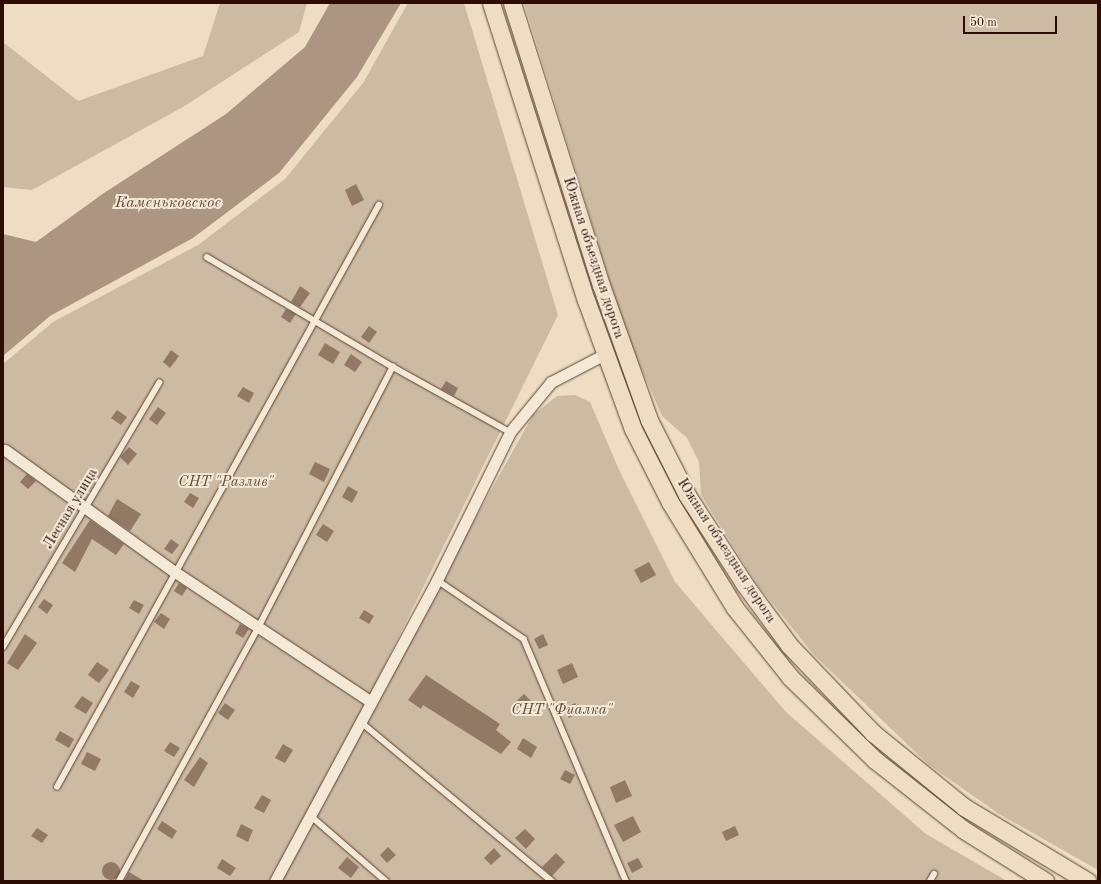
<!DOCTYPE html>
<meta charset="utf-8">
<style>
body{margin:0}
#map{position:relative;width:1101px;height:884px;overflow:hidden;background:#eeddc2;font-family:"Old Standard TT",serif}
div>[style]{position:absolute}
.green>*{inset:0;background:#cdbaa2}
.water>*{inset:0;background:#ac9681}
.building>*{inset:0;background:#917966}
.round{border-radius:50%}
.roads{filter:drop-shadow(0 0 1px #5d4133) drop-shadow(0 0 1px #5d4133)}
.lane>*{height:5.5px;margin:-2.75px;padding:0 2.75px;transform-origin:2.75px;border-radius:2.75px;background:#f4e9d7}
.street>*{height:11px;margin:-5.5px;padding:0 5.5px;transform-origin:5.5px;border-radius:5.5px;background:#f4e9d7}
.primary>*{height:17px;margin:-8.5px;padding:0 8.5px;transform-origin:8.5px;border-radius:8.5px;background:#eeddc2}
span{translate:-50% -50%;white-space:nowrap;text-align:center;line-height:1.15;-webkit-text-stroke:4px #f4e9d7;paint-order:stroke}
.street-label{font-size:15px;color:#2d0d03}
.park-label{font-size:15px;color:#654a3b;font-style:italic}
.water-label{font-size:16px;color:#664b3c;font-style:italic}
.frame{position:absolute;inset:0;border:4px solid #2d0d03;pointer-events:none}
.scale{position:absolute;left:963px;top:16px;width:94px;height:18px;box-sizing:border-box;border:2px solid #2d0d03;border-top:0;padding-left:5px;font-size:12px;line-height:14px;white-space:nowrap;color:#2d0d03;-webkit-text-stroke:3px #f4e9d7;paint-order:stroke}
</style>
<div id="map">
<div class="green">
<i style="clip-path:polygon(220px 3px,307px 3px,299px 32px,183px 107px,32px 190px,3px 187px,3px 42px,78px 101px,203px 56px)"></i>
<i style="clip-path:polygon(408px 3px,464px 3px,558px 315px,316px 804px,533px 415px,557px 396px,575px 395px,590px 402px,620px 472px,675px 582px,786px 712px,926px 834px,1007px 881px,3px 881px,3px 364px,53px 322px,198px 245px,285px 179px,363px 83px)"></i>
<i style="clip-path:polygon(524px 3px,1098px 3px,1098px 870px,999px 814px,929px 765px,814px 655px,756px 583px,701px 495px,699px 462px,687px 438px,662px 416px,626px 334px)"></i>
</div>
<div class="water">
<i style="clip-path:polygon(330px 3px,401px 3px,357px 77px,279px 173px,193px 238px,50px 316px,3px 356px,3px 234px,36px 242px,104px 193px,226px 114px,305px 47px)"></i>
</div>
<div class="building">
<i style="clip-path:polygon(356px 184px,364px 200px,352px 206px,345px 190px)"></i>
<i style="clip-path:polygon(300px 286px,310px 293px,300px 307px,291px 302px)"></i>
<i style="clip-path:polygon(286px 309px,296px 314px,290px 323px,281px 317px)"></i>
<i style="clip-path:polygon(369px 326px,377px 332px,369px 343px,361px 337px)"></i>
<i style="clip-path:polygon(325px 343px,340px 352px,333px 364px,318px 355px)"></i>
<i style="clip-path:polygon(171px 350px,179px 356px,170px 368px,163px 362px)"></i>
<i style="clip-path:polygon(351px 354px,362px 362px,355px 372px,344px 365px)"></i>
<i style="clip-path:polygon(446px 381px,458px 388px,454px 396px,441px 389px)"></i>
<i style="clip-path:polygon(243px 387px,254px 393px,249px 403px,237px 396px)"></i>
<i style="clip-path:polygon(158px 407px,166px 413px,157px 425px,149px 419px)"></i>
<i style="clip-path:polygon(117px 410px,127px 417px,121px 425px,111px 418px)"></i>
<i style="clip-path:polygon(129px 447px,137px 454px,128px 465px,120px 457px)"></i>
<i style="clip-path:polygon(315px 462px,330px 469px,324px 482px,309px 474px)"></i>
<i style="clip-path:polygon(27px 474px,36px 481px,28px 489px,20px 482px)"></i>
<i style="clip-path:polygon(348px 486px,358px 492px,352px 503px,342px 497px)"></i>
<i style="clip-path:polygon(190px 493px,199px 498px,193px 508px,184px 502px)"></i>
<i style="clip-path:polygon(117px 499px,141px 514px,130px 531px,108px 516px)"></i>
<i style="clip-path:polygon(90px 520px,124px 544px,116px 555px,92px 539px,75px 572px,62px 563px)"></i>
<i style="clip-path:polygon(323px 524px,334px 531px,327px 542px,316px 535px)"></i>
<i style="clip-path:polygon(171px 539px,179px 545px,172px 554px,164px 549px)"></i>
<i style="clip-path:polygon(649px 562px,656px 575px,641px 583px,634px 570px)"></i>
<i style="clip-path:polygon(179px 583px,187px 588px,182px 596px,174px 591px)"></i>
<i style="clip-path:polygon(44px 599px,53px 605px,47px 614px,38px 607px)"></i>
<i style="clip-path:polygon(134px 600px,144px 605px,139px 614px,129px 608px)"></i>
<i style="clip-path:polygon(364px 610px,374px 616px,369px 624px,359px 618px)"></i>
<i style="clip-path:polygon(161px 613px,170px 619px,164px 629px,154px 622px)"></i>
<i style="clip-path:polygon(240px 624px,249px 629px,243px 638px,235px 633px)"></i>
<i style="clip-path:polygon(25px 634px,37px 643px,18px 670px,7px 663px)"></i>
<i style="clip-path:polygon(543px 634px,548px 645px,539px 649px,534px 639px)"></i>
<i style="clip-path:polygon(97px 662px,109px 670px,99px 683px,88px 675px)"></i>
<i style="clip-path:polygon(572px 663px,578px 677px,563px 684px,557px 670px)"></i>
<i style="clip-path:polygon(426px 675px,500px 724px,496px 730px,511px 742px,501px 754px,423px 705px,421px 709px,408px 700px)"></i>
<i style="clip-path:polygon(131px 681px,140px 686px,133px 698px,124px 692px)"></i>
<i style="clip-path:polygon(524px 694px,533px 703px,522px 712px,514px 703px)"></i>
<i style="clip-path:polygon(82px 696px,93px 703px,86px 714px,74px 707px)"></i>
<i style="clip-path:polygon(225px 703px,235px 710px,228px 720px,218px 713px)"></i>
<i style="clip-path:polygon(575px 703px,580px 712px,569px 718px,564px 708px)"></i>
<i style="clip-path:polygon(60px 731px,74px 739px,69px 748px,55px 740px)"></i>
<i style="clip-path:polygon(523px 738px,537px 747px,531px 758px,517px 749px)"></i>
<i style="clip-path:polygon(170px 742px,180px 748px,174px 757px,164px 751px)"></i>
<i style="clip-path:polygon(283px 744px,293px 750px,285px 763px,275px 758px)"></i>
<i style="clip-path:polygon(87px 752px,101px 759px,95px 771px,81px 764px)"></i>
<i style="clip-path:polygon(200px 757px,208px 763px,194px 787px,184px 780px)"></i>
<i style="clip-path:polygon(565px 770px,575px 775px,570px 784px,560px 779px)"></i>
<i style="clip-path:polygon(625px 780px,632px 796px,616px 803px,610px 787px)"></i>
<i style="clip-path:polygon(262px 795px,271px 800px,264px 813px,254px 808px)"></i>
<i style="clip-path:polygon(633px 816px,641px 832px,623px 842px,614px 825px)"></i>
<i style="clip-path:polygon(162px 821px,177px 831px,172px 839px,157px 829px)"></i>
<i style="clip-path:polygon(241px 824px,253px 830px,248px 842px,236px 836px)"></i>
<i style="clip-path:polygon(735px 826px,739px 835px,726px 841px,722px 832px)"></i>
<i style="clip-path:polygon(37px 828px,48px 835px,42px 843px,31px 836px)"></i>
<i style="clip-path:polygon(525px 829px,535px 839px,526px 849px,515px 838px)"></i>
<i style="clip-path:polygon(388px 847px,396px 855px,387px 863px,380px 855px)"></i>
<i style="clip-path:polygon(494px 848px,501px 856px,491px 865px,484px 858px)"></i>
<i style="clip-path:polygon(556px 853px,565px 862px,552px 876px,542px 867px)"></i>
<i style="clip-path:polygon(347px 857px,359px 867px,351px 878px,338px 868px)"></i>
<i style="clip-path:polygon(638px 858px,643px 867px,632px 873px,627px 863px)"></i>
<i style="clip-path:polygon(222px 859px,236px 868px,230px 876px,217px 868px)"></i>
<i class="round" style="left:102px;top:862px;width:18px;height:18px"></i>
<i style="clip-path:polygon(129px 872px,144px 881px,124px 881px)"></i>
</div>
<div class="roads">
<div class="lane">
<i style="left:207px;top:257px;width:216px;rotate:30.6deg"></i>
<i style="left:437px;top:580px;width:105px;rotate:34.1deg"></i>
<i style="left:524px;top:639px;width:263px;rotate:67.1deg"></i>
<i style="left:3px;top:647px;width:307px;rotate:-59.4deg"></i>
<i style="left:361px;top:722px;width:249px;rotate:39.8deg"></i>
<i style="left:57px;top:787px;width:665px;rotate:-61.05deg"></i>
<i style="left:310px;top:815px;width:101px;rotate:41deg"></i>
<i style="left:119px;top:881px;width:289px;rotate:-61.2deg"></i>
<i style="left:258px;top:628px;width:294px;rotate:-62.7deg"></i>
<i style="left:393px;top:367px;width:134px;rotate:29.1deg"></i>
<i style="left:930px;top:881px;width:8px;rotate:-60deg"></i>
</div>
<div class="street">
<i style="left:5px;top:450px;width:209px;rotate:35.7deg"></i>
<i style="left:175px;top:572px;width:234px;rotate:33.5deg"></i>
<i style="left:275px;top:881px;width:342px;rotate:-61.7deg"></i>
<i style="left:437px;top:580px;width:165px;rotate:-63.7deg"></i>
<i style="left:510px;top:432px;width:65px;rotate:-50.6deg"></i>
<i style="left:551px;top:382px;width:61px;rotate:-27.4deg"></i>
</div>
<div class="primary">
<i style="left:491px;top:3px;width:312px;rotate:72.3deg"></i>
<i style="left:586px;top:300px;width:137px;rotate:70deg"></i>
<i style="left:633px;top:429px;width:82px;rotate:63.1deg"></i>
<i style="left:670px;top:502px;width:124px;rotate:58.5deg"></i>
<i style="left:735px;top:608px;width:88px;rotate:51.4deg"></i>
<i style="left:790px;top:677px;width:119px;rotate:44.3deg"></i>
<i style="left:875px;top:760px;width:113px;rotate:38.2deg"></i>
<i style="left:964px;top:830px;width:96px;rotate:32.2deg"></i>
<i style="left:512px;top:3px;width:296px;rotate:72.5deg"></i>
<i style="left:601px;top:285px;width:143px;rotate:70.4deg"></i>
<i style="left:649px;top:420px;width:84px;rotate:63.1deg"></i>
<i style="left:687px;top:495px;width:107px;rotate:57.2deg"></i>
<i style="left:745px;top:585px;width:74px;rotate:53.7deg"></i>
<i style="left:789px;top:645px;width:122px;rotate:46.3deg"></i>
<i style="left:873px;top:733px;width:117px;rotate:39.1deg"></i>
<i style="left:964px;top:807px;width:144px;rotate:31deg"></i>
</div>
</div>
<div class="street-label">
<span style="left:593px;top:258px;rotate:72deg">Южная объездная дорога</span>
<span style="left:71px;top:509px;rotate:-59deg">Лесная улица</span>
<span style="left:726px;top:551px;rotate:57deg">Южная объездная дорога</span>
</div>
<div class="park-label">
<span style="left:226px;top:483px">СНТ "Разлив"</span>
<span style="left:562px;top:711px">СНТ "Фиалка"</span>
</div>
<div class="water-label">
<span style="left:168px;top:203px">Каменьковское</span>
</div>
<div class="frame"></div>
<div class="scale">50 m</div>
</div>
